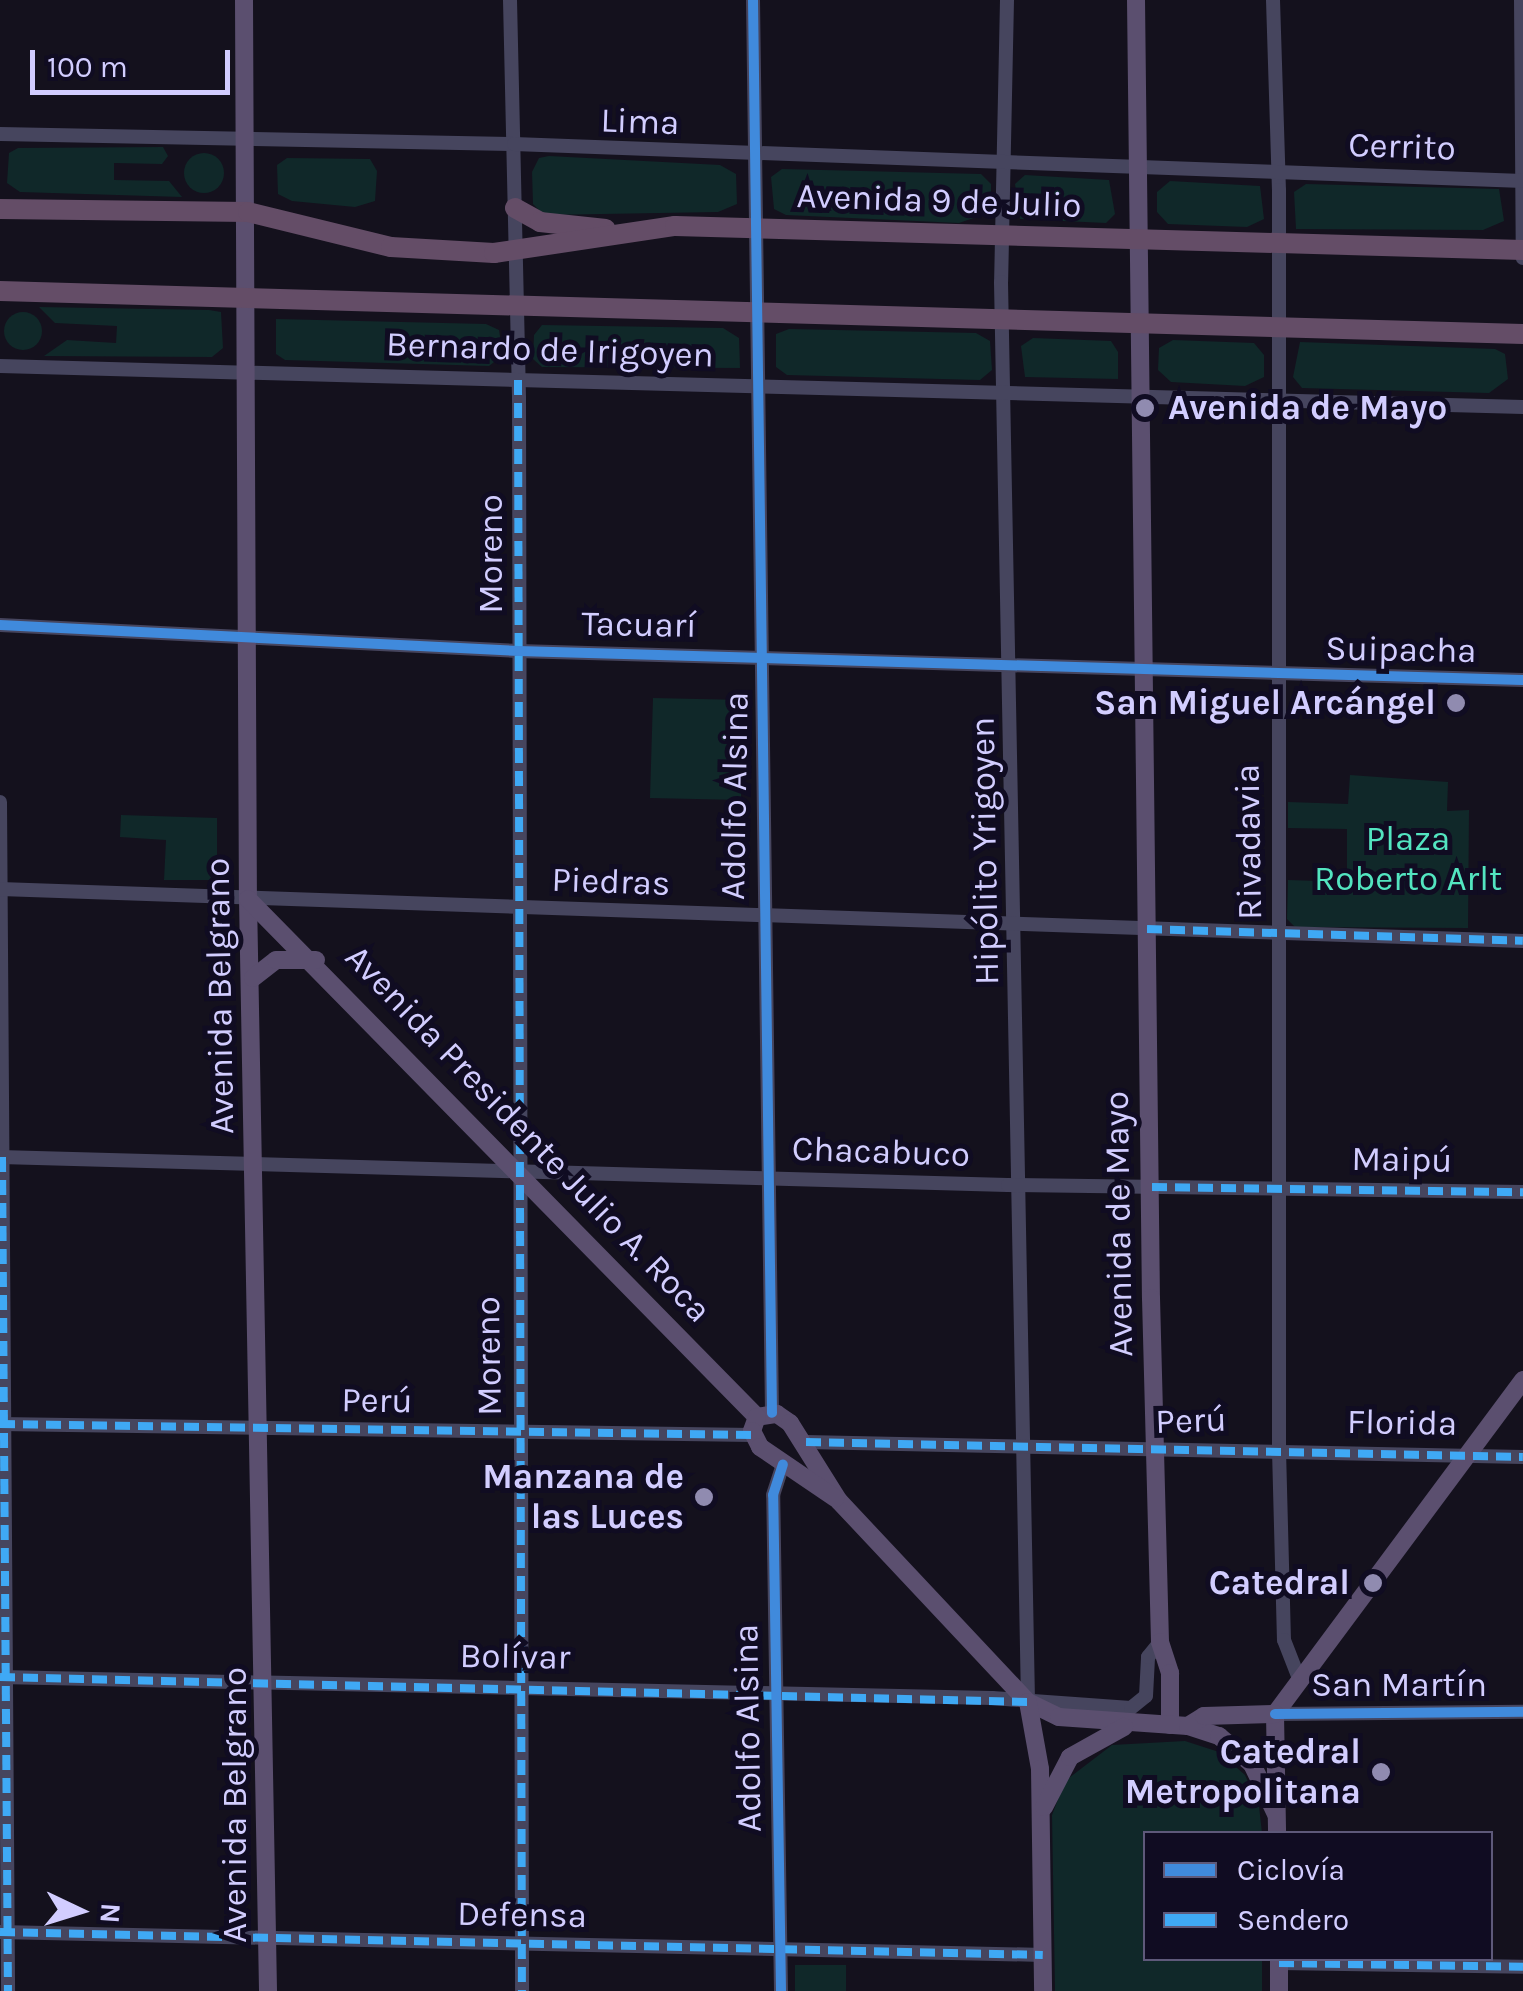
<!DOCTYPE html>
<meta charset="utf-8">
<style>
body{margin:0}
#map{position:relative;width:1523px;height:1991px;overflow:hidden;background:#14111d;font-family:Karla,sans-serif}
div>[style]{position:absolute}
.green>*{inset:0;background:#102829}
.round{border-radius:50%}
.minor>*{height:14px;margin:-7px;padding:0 7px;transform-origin:7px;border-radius:7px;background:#46455e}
.major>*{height:18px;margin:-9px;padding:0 9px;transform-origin:9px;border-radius:9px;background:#5b4f6f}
.highway>*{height:20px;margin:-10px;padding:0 10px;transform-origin:10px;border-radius:10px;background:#644d67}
.quiet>*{height:8px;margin-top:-4px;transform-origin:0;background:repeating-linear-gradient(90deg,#3fa9f5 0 15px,transparent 0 23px)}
.cycleway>*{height:10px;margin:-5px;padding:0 5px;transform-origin:5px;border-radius:5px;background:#408adc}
.dots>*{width:28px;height:28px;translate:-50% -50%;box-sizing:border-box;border:5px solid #100c22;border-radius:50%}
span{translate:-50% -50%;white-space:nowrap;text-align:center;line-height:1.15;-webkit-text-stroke:10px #100c22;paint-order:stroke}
.street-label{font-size:35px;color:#d2cdff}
.poi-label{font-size:35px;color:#d2cdff;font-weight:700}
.left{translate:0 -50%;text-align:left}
.right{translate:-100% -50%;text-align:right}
.park-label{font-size:35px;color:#53e5c0}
.legend{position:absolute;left:1143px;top:1831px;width:350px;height:130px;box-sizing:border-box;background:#100c22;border:2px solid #5e597a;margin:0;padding:12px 18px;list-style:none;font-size:30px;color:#d2cdff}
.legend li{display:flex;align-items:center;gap:20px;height:50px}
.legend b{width:50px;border:2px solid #5e597a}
.north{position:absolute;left:30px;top:1861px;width:100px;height:100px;-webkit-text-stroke:8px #100c22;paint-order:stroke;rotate:94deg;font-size:28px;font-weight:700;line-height:40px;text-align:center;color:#d2cdff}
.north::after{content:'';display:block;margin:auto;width:35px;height:45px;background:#d2cdff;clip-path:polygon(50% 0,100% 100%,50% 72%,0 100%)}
.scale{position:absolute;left:30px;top:50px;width:200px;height:45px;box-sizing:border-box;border:5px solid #d2cdff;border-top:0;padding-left:12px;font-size:30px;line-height:35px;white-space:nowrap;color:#d2cdff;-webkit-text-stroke:8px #100c22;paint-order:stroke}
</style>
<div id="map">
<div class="green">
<i style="clip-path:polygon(163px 147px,168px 156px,162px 164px,114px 163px,114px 180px,169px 181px,182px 197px,20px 192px,7px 183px,9px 153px,18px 148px)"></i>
<i class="round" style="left:184px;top:153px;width:40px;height:40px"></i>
<i style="clip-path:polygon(549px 156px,720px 165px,736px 174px,737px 204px,718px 212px,544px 215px,533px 204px,532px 172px,539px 158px)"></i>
<i style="clip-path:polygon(287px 158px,370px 159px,377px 171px,375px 201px,355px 207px,292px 201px,278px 194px,277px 165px)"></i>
<i style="clip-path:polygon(782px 169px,981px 174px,991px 184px,991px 212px,959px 223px,786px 215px,774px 209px,771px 177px)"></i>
<i style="clip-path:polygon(1025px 175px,1109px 180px,1115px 214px,1106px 223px,1020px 219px,1015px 184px)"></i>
<i style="clip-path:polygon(1170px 181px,1260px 186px,1264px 219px,1247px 227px,1168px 224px,1157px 212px,1157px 192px)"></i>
<i style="clip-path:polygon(1306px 184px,1499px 189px,1504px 221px,1483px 230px,1296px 229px,1294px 192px)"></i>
<i style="clip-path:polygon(39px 307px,209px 310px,221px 312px,223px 348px,212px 357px,44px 356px,67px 340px,116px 343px,117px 326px,55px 323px)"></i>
<i class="round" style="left:4px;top:312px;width:38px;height:38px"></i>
<i style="clip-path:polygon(276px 319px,486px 324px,499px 330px,503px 355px,489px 366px,285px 360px,276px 354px)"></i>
<i style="clip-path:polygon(542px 325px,723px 328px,739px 338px,740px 368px,542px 367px,533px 359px,534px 335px)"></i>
<i style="clip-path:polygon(789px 329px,976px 333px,990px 341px,992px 370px,980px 380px,787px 375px,776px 367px,776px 334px)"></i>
<i style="clip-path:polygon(1033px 338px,1111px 341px,1118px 352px,1118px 379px,1025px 377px,1021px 346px)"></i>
<i style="clip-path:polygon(1173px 340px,1254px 343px,1264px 355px,1264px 377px,1245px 386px,1171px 382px,1158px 370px,1159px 348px)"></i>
<i style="clip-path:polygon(1300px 342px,1495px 349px,1505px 354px,1508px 379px,1489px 393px,1302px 388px,1293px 377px)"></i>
<i style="clip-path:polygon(653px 698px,743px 700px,741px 800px,650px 798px)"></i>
<i style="clip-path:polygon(1350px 775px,1448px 782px,1447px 811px,1469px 810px,1468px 928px,1295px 927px,1287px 919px,1288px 880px,1347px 882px,1347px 829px,1288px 828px,1288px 802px,1348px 804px)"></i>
<i style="clip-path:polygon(121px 815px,217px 818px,217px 880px,164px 880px,166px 840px,120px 837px)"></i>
<i style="clip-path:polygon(1185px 1741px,1219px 1752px,1245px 1775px,1259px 1806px,1262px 1833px,1146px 1834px,1146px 1958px,1262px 1959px,1262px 1991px,1055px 1991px,1052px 1815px,1065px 1781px,1112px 1745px)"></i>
<i style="clip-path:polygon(795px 1965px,846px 1965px,846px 1991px,795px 1991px)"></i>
</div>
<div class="minor">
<i style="left:510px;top:0;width:398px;rotate:88.7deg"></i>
<i style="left:519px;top:398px;width:1593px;rotate:89.89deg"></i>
<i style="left:753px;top:0;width:1413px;rotate:89.23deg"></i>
<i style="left:1007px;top:0;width:282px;rotate:91.2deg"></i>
<i style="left:1001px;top:282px;width:1420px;rotate:88.91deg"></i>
<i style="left:1273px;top:0;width:190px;rotate:88.2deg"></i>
<i style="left:1279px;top:190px;width:1260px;rotate:90deg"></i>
<i style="left:1279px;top:1450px;width:190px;rotate:88.5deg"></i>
<i style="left:1284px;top:1640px;width:44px;rotate:68.7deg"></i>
<i style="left:1521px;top:0;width:258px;rotate:89.6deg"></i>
<i style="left:0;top:134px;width:514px;rotate:1.11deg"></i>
<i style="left:514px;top:144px;width:1010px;rotate:2.1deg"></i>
<i style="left:0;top:366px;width:1524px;rotate:1.54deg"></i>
<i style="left:0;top:625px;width:519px;rotate:2.87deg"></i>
<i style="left:518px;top:651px;width:1005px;rotate:1.65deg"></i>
<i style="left:0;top:802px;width:1189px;rotate:89.61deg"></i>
<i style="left:0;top:889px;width:1524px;rotate:1.96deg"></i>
<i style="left:0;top:1157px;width:1008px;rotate:1.59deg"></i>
<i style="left:1008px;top:1185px;width:515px;rotate:0.78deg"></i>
<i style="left:0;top:1424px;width:753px;rotate:0.84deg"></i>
<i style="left:806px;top:1442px;width:717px;rotate:1.2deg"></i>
<i style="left:0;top:1677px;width:992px;rotate:1.21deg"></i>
<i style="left:992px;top:1698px;width:139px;rotate:4.1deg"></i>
<i style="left:1131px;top:1708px;width:19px;rotate:-39deg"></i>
<i style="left:1146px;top:1696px;width:39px;rotate:-87deg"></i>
<i style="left:1148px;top:1657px;width:19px;rotate:-51deg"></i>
<i style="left:1275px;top:1714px;width:248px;rotate:-0.5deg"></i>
<i style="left:0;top:1932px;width:1043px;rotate:1.26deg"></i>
<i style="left:1279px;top:1963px;width:244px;rotate:0.9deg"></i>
<i style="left:781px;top:1991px;width:496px;rotate:-90.9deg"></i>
<i style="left:773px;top:1495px;width:32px;rotate:-72deg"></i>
</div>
<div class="major">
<i style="left:244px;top:0;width:899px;rotate:89.75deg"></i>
<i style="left:248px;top:899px;width:1092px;rotate:88.95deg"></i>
<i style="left:1136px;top:0;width:1298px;rotate:89.34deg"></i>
<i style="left:1151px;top:1298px;width:344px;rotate:88.5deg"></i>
<i style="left:1160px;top:1642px;width:33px;rotate:72deg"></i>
<i style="left:1170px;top:1673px;width:52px;rotate:90deg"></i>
<i style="left:248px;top:899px;width:726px;rotate:45.5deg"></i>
<i style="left:253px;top:978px;width:29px;rotate:-38deg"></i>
<i style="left:276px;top:960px;width:40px"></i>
<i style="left:757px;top:1417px;width:20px;rotate:-9deg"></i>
<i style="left:777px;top:1414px;width:16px;rotate:35deg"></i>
<i style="left:790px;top:1423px;width:92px;rotate:57.9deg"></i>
<i style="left:839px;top:1501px;width:276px;rotate:46.8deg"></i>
<i style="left:1028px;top:1702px;width:34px;rotate:26deg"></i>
<i style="left:1059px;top:1717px;width:129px;rotate:4deg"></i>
<i style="left:1188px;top:1726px;width:33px;rotate:18deg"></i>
<i style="left:1219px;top:1736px;width:43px;rotate:40.3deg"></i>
<i style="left:1252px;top:1764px;width:55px;rotate:64.4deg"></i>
<i style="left:757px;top:1417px;width:15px;rotate:110deg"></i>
<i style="left:752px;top:1431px;width:18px;rotate:63deg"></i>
<i style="left:760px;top:1447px;width:91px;rotate:34.2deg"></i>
<i style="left:1028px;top:1702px;width:68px;rotate:79.8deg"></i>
<i style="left:1040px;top:1769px;width:222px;rotate:89.2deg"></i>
<i style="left:1275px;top:1714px;width:416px;rotate:-53.4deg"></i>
<i style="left:1275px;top:1714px;width:120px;rotate:89deg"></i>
<i style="left:1188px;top:1726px;width:19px;rotate:-32deg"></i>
<i style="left:1204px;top:1716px;width:71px;rotate:-1.6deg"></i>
<i style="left:1044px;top:1807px;width:56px;rotate:-62.5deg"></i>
<i style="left:1070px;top:1757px;width:62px;rotate:-29.1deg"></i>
<i style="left:1279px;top:1991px;width:33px;rotate:-90deg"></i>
</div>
<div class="highway">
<i style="left:515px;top:208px;width:29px;rotate:29deg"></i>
<i style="left:540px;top:222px;width:66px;rotate:6.1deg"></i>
<i style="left:0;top:209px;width:248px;rotate:0.7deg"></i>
<i style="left:248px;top:212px;width:147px;rotate:13.8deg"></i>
<i style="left:391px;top:247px;width:103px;rotate:3.3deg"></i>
<i style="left:494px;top:253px;width:183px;rotate:-8.5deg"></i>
<i style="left:675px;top:226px;width:848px;rotate:1.62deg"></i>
<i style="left:0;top:291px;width:1524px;rotate:1.62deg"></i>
</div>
<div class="quiet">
<i style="left:518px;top:380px;width:1611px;rotate:89.86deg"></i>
<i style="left:1147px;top:929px;width:376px;rotate:1.8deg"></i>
<i style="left:2px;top:1157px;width:834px;rotate:89.59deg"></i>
<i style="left:1152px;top:1187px;width:371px;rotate:0.8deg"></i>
<i style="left:0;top:1424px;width:753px;rotate:0.84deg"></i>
<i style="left:806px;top:1442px;width:717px;rotate:1.2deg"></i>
<i style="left:0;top:1677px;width:1028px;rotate:1.39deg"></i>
<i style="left:0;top:1932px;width:1043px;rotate:1.26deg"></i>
<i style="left:1279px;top:1963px;width:244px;rotate:0.9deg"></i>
</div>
<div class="cycleway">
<i style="left:753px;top:0;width:1413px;rotate:89.23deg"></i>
<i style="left:0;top:625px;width:519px;rotate:2.87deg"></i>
<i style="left:518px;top:651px;width:1005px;rotate:1.65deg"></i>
<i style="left:1275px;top:1714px;width:248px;rotate:-0.5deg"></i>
<i style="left:781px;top:1991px;width:496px;rotate:-90.9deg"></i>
<i style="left:773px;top:1495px;width:32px;rotate:-72deg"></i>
</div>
<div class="dots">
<i style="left:1145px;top:408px;background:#908bb0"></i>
<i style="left:1456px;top:703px;background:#908bb0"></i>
<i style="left:704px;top:1497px;background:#908bb0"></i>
<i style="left:1373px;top:1583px;background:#908bb0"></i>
<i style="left:1381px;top:1772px;background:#908bb0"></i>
</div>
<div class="street-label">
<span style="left:640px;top:122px;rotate:2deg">Lima</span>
<span style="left:1402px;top:147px;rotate:2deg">Cerrito</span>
<span style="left:939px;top:201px;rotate:2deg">Avenida 9 de Julio</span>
<span style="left:550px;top:350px;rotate:2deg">Bernardo de Irigoyen</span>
<span style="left:491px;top:554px;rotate:-90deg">Moreno</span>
<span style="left:639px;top:625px;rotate:1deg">Tacuarí</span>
<span style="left:1401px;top:650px;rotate:1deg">Suipacha</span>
<span style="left:735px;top:796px;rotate:-89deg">Adolfo Alsina</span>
<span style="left:1249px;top:842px;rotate:-91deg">Rivadavia</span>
<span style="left:985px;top:851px;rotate:-91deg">Hipólito Yrigoyen</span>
<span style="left:611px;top:882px;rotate:2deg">Piedras</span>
<span style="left:220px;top:996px;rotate:-91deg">Avenida Belgrano</span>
<span style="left:528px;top:1134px;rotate:46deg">Avenida Presidente Julio A. Roca</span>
<span style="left:881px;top:1152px;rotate:2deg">Chacabuco</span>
<span style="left:1402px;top:1160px;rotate:1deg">Maipú</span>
<span style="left:1119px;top:1224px;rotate:-91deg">Avenida de Mayo</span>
<span style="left:489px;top:1356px;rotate:-91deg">Moreno</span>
<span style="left:377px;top:1401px;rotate:1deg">Perú</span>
<span style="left:1191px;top:1421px;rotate:-2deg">Perú</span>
<span style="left:1402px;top:1423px;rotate:1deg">Florida</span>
<span style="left:515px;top:1657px;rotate:1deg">Bolívar</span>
<span style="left:1399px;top:1685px">San Martín</span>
<span style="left:748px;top:1728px;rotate:-91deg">Adolfo Alsina</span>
<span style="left:235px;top:1805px;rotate:-90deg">Avenida Belgrano</span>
<span style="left:522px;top:1915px;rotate:1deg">Defensa</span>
</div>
<div class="poi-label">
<span class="left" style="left:1168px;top:408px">Avenida de Mayo</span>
<span class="right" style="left:1436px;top:703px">San Miguel Arcángel</span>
<span class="right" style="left:684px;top:1497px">Manzana de<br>las Luces</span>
<span class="right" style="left:1350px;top:1583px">Catedral</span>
<span class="right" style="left:1361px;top:1772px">Catedral<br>Metropolitana</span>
</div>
<div class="park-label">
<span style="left:1408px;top:859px">Plaza<br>Roberto Arlt</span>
</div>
<ul class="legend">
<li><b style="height:12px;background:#408adc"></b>Ciclovía</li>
<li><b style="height:12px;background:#3fa9f5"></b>Sendero</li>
</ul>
<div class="north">N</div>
<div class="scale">100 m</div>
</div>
